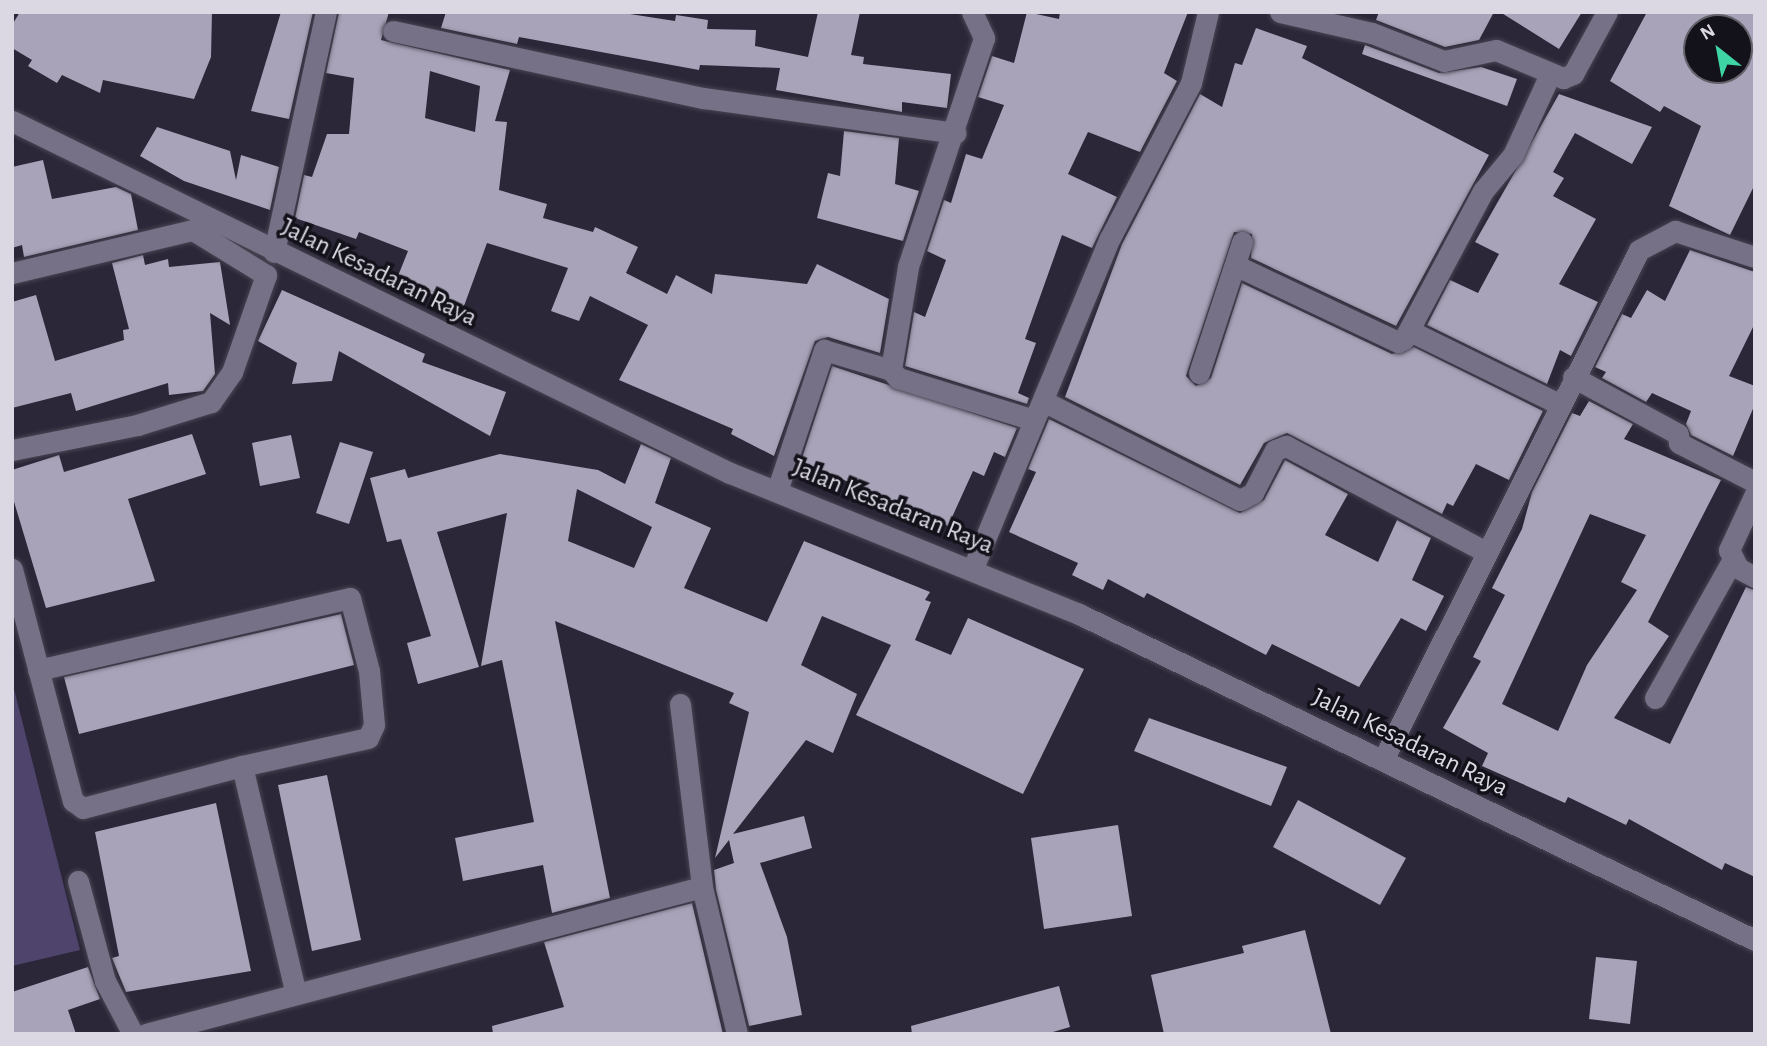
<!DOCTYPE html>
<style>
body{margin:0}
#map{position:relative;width:1767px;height:1046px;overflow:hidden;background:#2b2738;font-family:"Alegreya Sans",sans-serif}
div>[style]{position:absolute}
.green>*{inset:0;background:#4f446c}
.building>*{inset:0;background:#a8a3b8}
.roads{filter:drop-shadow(0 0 2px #484452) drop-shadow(0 0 2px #484452)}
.street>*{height:21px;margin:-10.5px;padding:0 10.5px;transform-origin:10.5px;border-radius:10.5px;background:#767186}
span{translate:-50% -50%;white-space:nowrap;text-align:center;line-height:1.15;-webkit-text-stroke:7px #131119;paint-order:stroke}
.street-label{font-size:26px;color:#dbd8e4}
.frame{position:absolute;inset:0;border:14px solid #dbd8e4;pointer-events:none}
.north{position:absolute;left:1683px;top:14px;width:70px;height:70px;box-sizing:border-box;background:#131119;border:2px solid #63616a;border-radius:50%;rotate:329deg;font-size:19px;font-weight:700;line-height:28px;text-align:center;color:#dbd8e4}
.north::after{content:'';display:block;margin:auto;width:24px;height:32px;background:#3ed4a3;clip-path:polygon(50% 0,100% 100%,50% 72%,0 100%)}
</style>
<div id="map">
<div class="green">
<i style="clip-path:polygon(12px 681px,80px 950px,12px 966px)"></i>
</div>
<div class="building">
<i style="clip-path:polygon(20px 12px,212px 12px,211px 57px,194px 99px,103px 80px,100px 93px,62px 75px,57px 83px,28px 66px,32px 60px,12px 48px,12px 25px)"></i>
<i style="clip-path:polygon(281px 12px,313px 12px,289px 119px,251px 111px)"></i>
<i style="clip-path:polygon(evenodd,339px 12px,389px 12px,381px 40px,510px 70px,495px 121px,507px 122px,499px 190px,547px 204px,543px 218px,593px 232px,595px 227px,638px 247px,626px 273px,667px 294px,676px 275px,712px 294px,715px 274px,807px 284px,817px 264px,889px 299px,880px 353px,828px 337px,815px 341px,774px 456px,731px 434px,733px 429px,619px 380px,648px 325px,590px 296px,579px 321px,551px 311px,568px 268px,487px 243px,464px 306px,396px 281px,408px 251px,359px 232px,356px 239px,295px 218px,304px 175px,312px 177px,327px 134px,349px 134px,354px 78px,326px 73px,339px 12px,430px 71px,480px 86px,475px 132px,425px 118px,430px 71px)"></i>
<i style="clip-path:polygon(446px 12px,617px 12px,675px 21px,676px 15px,708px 20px,707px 29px,756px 30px,755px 46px,808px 57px,818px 12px,860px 12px,851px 55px,864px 57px,863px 64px,951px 74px,947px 108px,902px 102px,902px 112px,776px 90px,780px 68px,700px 65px,699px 70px,519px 37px,517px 44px,441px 28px)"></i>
<i style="clip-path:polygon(1027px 12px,1059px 19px,1060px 12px,1188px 12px,1164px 73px,1177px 81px,1140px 152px,1088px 132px,1068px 174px,1117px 197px,1092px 248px,1062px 235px,1025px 339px,1036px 343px,1018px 393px,1029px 398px,1027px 404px,905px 366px,914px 312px,925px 317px,946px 260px,927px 251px,944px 200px,951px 203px,966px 154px,982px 159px,1004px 105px,978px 97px,992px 56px,1014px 63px)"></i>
<i style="clip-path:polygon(1379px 12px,1494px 12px,1479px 40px,1445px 47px,1376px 20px)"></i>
<i style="clip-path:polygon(1500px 12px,1582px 12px,1559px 49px)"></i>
<i style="clip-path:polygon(evenodd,1647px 12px,1755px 12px,1755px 184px,1730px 235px,1669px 206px,1701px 126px,1664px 106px,1660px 112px,1610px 81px,1647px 12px,1697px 28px,1739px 28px,1739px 70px,1697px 70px,1697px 28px)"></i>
<i style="clip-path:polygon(1256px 28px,1307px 46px,1302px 58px,1489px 155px,1396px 326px,1251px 258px,1252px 234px,1234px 232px,1186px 376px,1196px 386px,1211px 378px,1242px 283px,1392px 354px,1414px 347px,1543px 411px,1509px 480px,1476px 464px,1453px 506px,1447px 503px,1442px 514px,1287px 433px,1264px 443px,1240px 485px,1065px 397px,1122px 244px,1200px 94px,1222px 107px,1235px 63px,1242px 65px)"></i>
<i style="clip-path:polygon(1365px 45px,1439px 73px,1481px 67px,1517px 79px,1507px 106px,1362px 54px)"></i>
<i style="clip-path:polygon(1559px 94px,1652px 127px,1632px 164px,1575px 133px,1553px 172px,1564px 178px,1553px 196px,1596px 219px,1559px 284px,1598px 302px,1571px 356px,1560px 350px,1547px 384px,1427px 325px,1450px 280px,1478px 293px,1499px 254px,1475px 242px)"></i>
<i style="clip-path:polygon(157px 127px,230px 151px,236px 180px,241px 155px,279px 167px,270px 210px,184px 181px,140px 156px)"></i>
<i style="clip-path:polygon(844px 131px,899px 138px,895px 184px,919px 191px,903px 241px,817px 218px,828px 173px,840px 176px)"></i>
<i style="clip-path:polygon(43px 160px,52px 199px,116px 187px,131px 194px,138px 230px,24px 257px,22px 245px,12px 248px,12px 167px)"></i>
<i style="clip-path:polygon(1690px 250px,1755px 272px,1755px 323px,1729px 376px,1755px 386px,1755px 404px,1733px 456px,1691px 435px,1686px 424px,1691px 411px,1652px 393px,1646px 402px,1602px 378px,1606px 372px,1595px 367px,1622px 314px,1631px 318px,1647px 290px,1665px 301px)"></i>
<i style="clip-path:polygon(143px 255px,145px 265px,168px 259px,169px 267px,220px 262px,230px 325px,210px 313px,215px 374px,203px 391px,169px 395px,168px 383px,76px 411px,71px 393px,12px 408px,12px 302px,36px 295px,55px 361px,124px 340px,123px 330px,129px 329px,112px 263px)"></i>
<i style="clip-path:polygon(282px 290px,425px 354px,422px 362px,506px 392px,490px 436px,339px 351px,332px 381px,292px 384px,297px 363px,258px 341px)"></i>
<i style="clip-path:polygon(832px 366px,1017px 428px,1005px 457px,994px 452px,984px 476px,973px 471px,948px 526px,801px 461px)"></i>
<i style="clip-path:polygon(evenodd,1589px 401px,1633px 424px,1624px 439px,1721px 480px,1648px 622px,1669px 636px,1614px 718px,1670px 744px,1746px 587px,1755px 590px,1755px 877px,1725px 863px,1722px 870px,1629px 819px,1626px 825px,1568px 797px,1565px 803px,1482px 766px,1488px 753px,1443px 728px,1481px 661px,1473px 657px,1505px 595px,1492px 588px,1522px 529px,1532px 492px,1572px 413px,1580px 416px,1589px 401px,1590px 514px,1646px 535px,1621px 582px,1637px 590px,1587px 665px,1558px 731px,1502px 704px,1590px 514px)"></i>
<i style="clip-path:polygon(1049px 419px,1240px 513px,1264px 500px,1285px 460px,1348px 494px,1325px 535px,1378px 562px,1397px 520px,1431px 538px,1412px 580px,1444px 596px,1426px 631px,1401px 618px,1359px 687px,1272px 644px,1266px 655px,1147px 593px,1144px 598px,1108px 579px,1103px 590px,1072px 575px,1078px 563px,1009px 532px,1036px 472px,1028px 469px)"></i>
<i style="clip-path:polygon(192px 434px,206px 474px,128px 499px,155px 581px,46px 608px,12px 495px,12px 470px,59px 455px,64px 472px)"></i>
<i style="clip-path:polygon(291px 435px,300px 478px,260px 486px,252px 443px)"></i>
<i style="clip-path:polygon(340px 442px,373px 452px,349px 524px,316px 513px)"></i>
<i style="clip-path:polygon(evenodd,641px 444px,671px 458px,655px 503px,711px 528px,684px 588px,767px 622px,804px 541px,930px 592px,925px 600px,931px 602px,915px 640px,951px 655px,968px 618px,1084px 669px,1023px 794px,856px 715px,891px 645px,822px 616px,801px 665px,857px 694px,833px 753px,806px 740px,733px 834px,804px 816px,812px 848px,760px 863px,787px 937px,802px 1015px,749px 1026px,716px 890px,714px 870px,734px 863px,729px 840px,715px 858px,749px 712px,729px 703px,734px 693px,555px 621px,610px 898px,552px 913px,543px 865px,463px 881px,455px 838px,534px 822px,502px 660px,481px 666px,507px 513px,437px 532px,479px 667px,418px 684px,407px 643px,431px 636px,401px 539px,387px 542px,370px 478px,405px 469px,408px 478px,500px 454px,598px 470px,625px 484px,641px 444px,577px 489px,652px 527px,634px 568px,568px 541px,577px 489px)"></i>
<i style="clip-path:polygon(341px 614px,354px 665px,79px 734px,64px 677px)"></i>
<i style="clip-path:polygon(1149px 718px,1287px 767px,1271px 806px,1134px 751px)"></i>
<i style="clip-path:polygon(327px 775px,361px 940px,312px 951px,278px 785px)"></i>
<i style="clip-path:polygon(1298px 800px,1406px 858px,1380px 905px,1273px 847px)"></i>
<i style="clip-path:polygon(216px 803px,251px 971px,126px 992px,112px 958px,119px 956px,95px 832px)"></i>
<i style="clip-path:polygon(1118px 825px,1132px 916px,1044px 929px,1031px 838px)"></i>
<i style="clip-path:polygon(692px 903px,723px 1034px,493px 1034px,492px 1026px,564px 1007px,544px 942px)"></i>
<i style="clip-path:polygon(1305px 930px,1331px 1034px,1164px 1034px,1151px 975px,1244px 953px,1242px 946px)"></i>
<i style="clip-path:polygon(1596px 957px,1637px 961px,1630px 1024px,1589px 1019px)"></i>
<i style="clip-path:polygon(88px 967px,100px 999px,68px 1010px,76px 1034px,12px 1034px,12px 992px)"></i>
<i style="clip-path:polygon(1059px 986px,1070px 1027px,1046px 1034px,912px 1034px,911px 1026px)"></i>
</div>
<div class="roads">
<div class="street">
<i style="left:972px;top:12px;width:29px;rotate:65deg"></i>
<i style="left:984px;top:38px;width:241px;rotate:108.4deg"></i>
<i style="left:908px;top:267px;width:104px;rotate:99.4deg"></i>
<i style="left:891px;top:370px;width:11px;rotate:49deg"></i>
<i style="left:898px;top:378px;width:142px;rotate:17.2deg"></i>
<i style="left:1280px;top:12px;width:94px;rotate:12.9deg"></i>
<i style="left:1372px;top:33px;width:77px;rotate:21.3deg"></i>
<i style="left:1444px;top:61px;width:53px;rotate:-11.9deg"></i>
<i style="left:1496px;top:50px;width:73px;rotate:22.7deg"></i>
<i style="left:1563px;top:78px;width:11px;rotate:-22deg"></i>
<i style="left:1573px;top:74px;width:71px;rotate:-61.3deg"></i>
<i style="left:393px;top:31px;width:318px;rotate:12.2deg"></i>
<i style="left:704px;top:98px;width:254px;rotate:7.9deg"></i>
<i style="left:12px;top:121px;width:800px;rotate:26.12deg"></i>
<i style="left:730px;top:473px;width:376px;rotate:22deg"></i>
<i style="left:1079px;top:614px;width:751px;rotate:25.75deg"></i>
<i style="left:274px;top:252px;width:246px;rotate:-77.8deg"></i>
<i style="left:1237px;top:266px;width:178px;rotate:25.3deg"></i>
<i style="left:1398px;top:342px;width:7px;rotate:-27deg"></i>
<i style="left:1404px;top:339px;width:168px;rotate:-61.9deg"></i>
<i style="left:1483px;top:191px;width:47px;rotate:-50.2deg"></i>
<i style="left:1513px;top:155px;width:89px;rotate:-65.4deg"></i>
<i style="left:12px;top:273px;width:186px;rotate:-13.4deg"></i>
<i style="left:193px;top:230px;width:86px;rotate:31.7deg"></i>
<i style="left:266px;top:275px;width:103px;rotate:109.3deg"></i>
<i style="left:232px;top:372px;width:37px;rotate:125deg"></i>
<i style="left:211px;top:402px;width:77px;rotate:162.7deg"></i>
<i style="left:137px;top:425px;width:127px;rotate:168.7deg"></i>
<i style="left:1412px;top:332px;width:164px;rotate:26.1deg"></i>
<i style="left:1199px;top:373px;width:138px;rotate:-71.8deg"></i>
<i style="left:1573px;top:377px;width:119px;rotate:28.5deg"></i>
<i style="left:1678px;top:434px;width:9px;rotate:84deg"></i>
<i style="left:1679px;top:443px;width:85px;rotate:27.2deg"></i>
<i style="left:1043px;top:401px;width:220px;rotate:26.7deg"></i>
<i style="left:1240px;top:500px;width:15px;rotate:-28deg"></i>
<i style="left:1253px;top:493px;width:48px;rotate:-62.9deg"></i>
<i style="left:1275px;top:450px;width:12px;rotate:-20deg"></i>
<i style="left:1286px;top:446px;width:226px;rotate:27.9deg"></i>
<i style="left:777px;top:491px;width:149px;rotate:-71.6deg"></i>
<i style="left:824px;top:350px;width:70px;rotate:16.6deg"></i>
<i style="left:1755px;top:494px;width:62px;rotate:114.9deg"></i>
<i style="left:1729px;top:550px;width:20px;rotate:63deg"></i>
<i style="left:1738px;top:568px;width:19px;rotate:28deg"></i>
<i style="left:973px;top:568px;width:357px;rotate:-67.5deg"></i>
<i style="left:1110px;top:238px;width:175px;rotate:-62.4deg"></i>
<i style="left:1191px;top:83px;width:73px;rotate:-76.5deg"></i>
<i style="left:12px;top:569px;width:240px;rotate:75.3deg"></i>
<i style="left:73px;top:801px;width:12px;rotate:35deg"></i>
<i style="left:83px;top:808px;width:164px;rotate:-14.8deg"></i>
<i style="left:242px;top:766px;width:231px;rotate:76.7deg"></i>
<i style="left:38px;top:670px;width:320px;rotate:-13deg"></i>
<i style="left:350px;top:598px;width:75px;rotate:75.4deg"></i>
<i style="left:369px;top:671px;width:54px;rotate:84.7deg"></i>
<i style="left:374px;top:725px;width:14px;rotate:115deg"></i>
<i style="left:368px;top:738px;width:129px;rotate:167.5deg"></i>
<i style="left:1655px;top:698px;width:157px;rotate:-60.7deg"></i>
<i style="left:680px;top:704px;width:184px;rotate:83.1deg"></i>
<i style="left:702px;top:887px;width:151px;rotate:76.6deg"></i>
<i style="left:1384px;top:758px;width:568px;rotate:-63.34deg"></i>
<i style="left:1639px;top:250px;width:41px;rotate:-27.8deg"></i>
<i style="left:1675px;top:231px;width:84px;rotate:18deg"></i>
<i style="left:78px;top:881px;width:104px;rotate:74.9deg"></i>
<i style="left:105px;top:981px;width:60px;rotate:62.2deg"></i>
<i style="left:146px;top:1034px;width:575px;rotate:-14.81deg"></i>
</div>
</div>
<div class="street-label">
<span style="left:379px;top:273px;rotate:26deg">Jalan Kesadaran Raya</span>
<span style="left:893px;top:507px;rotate:22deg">Jalan Kesadaran Raya</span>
<span style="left:1410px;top:743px;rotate:26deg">Jalan Kesadaran Raya</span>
</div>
<div class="frame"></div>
<div class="north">N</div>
</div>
